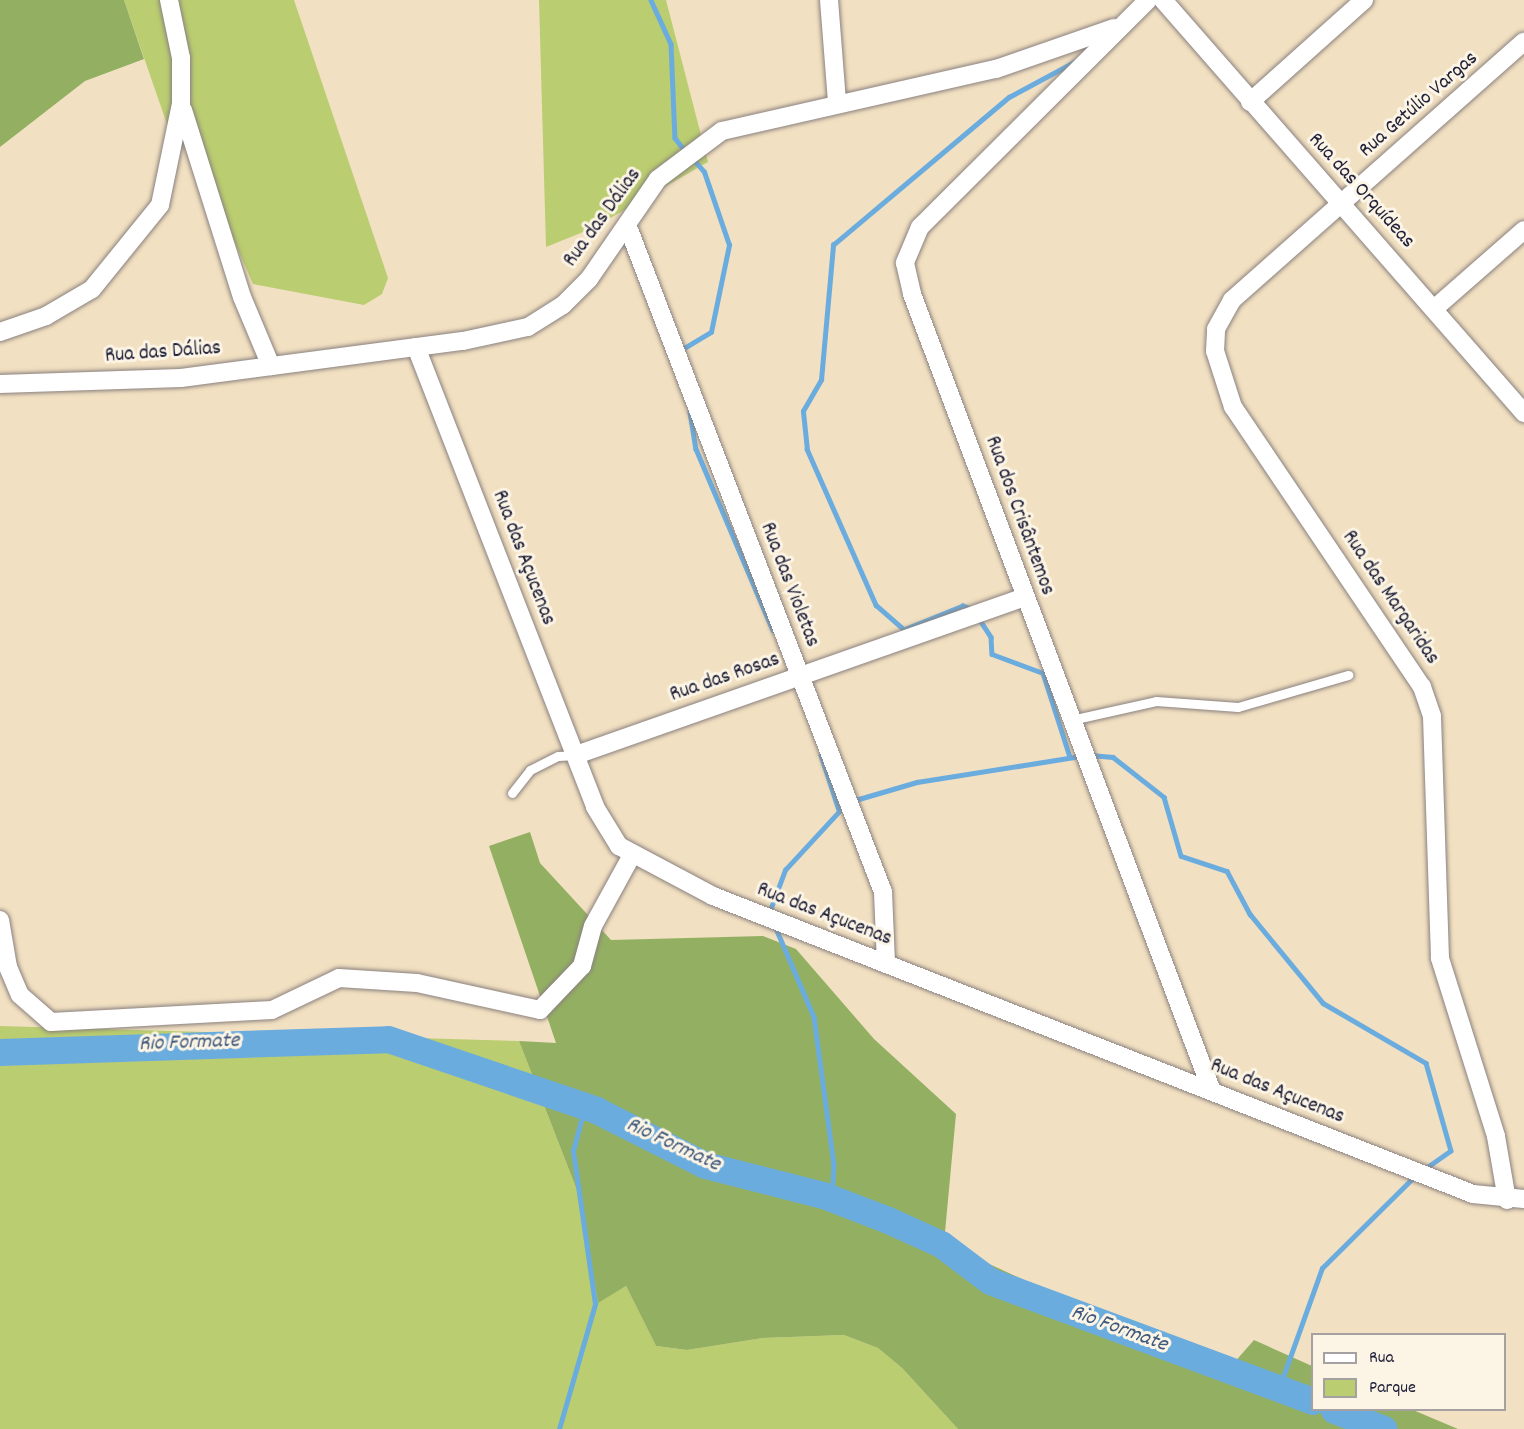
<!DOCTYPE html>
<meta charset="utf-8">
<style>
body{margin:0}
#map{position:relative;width:1524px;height:1429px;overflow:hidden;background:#f2e0c2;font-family:Dekko,sans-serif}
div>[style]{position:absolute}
.green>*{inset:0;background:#bacd70}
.forest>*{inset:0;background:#93b062}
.stream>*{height:4.5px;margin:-2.25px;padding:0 2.25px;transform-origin:2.25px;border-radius:2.25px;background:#6bacdf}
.river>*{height:27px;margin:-13.5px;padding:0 13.5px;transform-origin:13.5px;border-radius:13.5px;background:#6bacdf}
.roads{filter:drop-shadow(0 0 2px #8a817e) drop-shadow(0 0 2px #8a817e)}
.lane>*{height:9px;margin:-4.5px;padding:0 4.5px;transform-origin:4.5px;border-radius:4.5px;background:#fff}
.street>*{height:18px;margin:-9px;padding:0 9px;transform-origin:9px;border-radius:9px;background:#fff}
span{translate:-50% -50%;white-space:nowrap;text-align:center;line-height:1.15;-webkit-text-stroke:6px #fcf5e5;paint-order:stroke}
.street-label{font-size:21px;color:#22223b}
.water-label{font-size:22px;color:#3f597d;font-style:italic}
.legend{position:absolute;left:1311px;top:1333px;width:195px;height:78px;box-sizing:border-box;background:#fcf5e5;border:2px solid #a5a1a1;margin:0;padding:8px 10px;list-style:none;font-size:18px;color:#22223b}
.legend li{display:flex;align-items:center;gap:12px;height:30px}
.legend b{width:30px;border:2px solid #a5a1a1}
</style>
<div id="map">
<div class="green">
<i style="clip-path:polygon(124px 0,294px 0,388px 278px,382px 294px,364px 305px,253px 284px,182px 122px,168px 127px)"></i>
<i style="clip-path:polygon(539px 0,666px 0,708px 162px,593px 228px,546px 247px)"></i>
<i style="clip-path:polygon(0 1026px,519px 1041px,580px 1198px,598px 1302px,626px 1286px,656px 1346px,687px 1350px,763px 1338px,844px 1335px,878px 1348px,902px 1368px,958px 1429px,0 1429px)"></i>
</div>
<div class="forest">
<i style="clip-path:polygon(0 0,124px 0,144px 59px,85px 81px,0 147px)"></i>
<i style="clip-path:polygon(530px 832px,540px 863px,611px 940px,763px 936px,796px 949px,874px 1039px,956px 1114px,944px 1243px,1225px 1373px,1254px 1340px,1312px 1366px,1312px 1410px,1413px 1410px,1458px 1429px,958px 1429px,902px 1368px,878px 1348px,844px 1335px,763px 1338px,687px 1350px,656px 1346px,626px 1286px,598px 1303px,580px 1198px,519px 1041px,556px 1043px,489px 846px)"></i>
</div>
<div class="stream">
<i style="left:651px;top:0;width:48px;rotate:65.6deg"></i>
<i style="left:671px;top:44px;width:94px;rotate:87.6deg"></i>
<i style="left:675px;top:138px;width:18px;rotate:52deg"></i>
<i style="left:681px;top:350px;width:35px;rotate:-31deg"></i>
<i style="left:711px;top:332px;width:89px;rotate:-78.3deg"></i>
<i style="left:729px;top:245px;width:77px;rotate:-108.9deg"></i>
<i style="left:704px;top:172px;width:18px;rotate:-131deg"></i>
<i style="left:690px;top:412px;width:37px;rotate:81deg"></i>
<i style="left:696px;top:449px;width:197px;rotate:67deg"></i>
<i style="left:973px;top:610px;width:11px;rotate:-158deg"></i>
<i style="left:963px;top:606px;width:64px;rotate:157.9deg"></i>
<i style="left:904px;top:630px;width:37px;rotate:-139deg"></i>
<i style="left:876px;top:606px;width:171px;rotate:-113.9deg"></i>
<i style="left:807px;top:450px;width:39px;rotate:-96deg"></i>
<i style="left:803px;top:411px;width:36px;rotate:-60deg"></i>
<i style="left:821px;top:380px;width:136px;rotate:-84.9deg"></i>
<i style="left:833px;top:245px;width:230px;rotate:-40.1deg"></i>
<i style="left:1009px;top:97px;width:76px;rotate:-28.2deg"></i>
<i style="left:978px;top:617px;width:24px;rotate:57deg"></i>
<i style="left:991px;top:637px;width:17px;rotate:87deg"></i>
<i style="left:992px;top:654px;width:54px;rotate:20.4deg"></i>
<i style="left:1043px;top:673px;width:88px;rotate:72.2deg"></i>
<i style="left:821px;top:755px;width:58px;rotate:71.9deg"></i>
<i style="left:1090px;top:755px;width:23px;rotate:5deg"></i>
<i style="left:1113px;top:757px;width:65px;rotate:38.1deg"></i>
<i style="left:1164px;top:797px;width:61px;rotate:73.9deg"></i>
<i style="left:1181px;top:856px;width:48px;rotate:18.1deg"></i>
<i style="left:1227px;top:871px;width:49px;rotate:61.9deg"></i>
<i style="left:1250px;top:914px;width:115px;rotate:50.6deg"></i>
<i style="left:1323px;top:1003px;width:119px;rotate:30.2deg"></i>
<i style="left:1426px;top:1063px;width:91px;rotate:74.1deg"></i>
<i style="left:1451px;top:1151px;width:32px;rotate:145deg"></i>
<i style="left:852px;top:801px;width:68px;rotate:-16.3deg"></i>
<i style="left:917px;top:782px;width:167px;rotate:-9deg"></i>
<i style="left:769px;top:913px;width:46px;rotate:-69.6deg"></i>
<i style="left:785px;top:870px;width:88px;rotate:-47.3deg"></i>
<i style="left:775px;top:926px;width:99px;rotate:66.8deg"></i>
<i style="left:814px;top:1017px;width:148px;rotate:82.3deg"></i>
<i style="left:834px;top:1164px;width:34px;rotate:93deg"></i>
<i style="left:1279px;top:1388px;width:127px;rotate:-70.3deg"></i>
<i style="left:1322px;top:1268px;width:129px;rotate:-44.7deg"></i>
<i style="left:559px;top:1429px;width:130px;rotate:-73.9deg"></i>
<i style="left:595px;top:1304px;width:155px;rotate:-98.2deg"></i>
<i style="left:573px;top:1151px;width:47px;rotate:-75.1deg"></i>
</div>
<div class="river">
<i style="left:0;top:1052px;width:388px;rotate:-1.9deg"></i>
<i style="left:388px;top:1039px;width:220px;rotate:18.8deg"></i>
<i style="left:596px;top:1110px;width:122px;rotate:26.8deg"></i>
<i style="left:705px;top:1165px;width:122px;rotate:14.3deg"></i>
<i style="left:823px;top:1195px;width:70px;rotate:21deg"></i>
<i style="left:888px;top:1220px;width:58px;rotate:24.4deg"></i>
<i style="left:941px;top:1244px;width:61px;rotate:37.1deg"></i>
<i style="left:990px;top:1281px;width:344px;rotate:20.4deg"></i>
<i style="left:1334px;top:1410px;width:53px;rotate:20.8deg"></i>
</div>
<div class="roads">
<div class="lane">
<i style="left:1071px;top:720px;width:87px;rotate:-12.6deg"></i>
<i style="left:1156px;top:701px;width:82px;rotate:4.2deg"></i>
<i style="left:1238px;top:707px;width:115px;rotate:-16.2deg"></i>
<i style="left:512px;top:793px;width:29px;rotate:-52deg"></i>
<i style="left:530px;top:770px;width:31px;rotate:-27deg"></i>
<i style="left:558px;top:756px;width:18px;rotate:-3deg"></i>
</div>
<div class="street">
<i style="left:829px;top:0;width:102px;rotate:85.5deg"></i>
<i style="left:1148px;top:0;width:322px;rotate:135.1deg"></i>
<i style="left:920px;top:227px;width:39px;rotate:113deg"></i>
<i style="left:905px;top:263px;width:32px;rotate:77deg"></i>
<i style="left:912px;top:294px;width:849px;rotate:69.39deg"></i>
<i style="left:1163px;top:0;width:549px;rotate:48.84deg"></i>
<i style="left:1250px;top:102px;width:153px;rotate:-41.8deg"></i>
<i style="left:183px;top:110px;width:196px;rotate:72.5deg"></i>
<i style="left:242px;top:297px;width:75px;rotate:67.2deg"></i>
<i style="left:628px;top:227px;width:712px;rotate:69.02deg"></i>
<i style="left:883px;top:892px;width:72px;rotate:87.6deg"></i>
<i style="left:1435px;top:308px;width:118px;rotate:-41.2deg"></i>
<i style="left:0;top:332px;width:49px;rotate:-19.2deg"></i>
<i style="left:46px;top:316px;width:53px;rotate:-30.4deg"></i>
<i style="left:92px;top:289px;width:108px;rotate:-51deg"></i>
<i style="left:160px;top:205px;width:103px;rotate:-78.3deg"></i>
<i style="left:181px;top:104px;width:46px;rotate:-90deg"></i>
<i style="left:181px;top:58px;width:59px;rotate:-101.7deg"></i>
<i style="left:416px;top:347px;width:494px;rotate:68.7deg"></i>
<i style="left:595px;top:807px;width:46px;rotate:58.4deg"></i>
<i style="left:619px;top:846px;width:106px;rotate:28deg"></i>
<i style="left:713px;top:896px;width:816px;rotate:21.41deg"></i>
<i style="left:1473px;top:1194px;width:51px;rotate:5.6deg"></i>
<i style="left:0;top:384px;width:181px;rotate:-1.9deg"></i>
<i style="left:181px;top:378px;width:284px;rotate:-7.5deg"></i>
<i style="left:463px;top:341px;width:66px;rotate:-12.2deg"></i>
<i style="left:528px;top:327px;width:41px;rotate:-32.2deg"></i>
<i style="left:563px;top:305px;width:37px;rotate:-45deg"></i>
<i style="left:589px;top:279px;width:121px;rotate:-55.4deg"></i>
<i style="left:658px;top:179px;width:80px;rotate:-36.9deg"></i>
<i style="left:722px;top:131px;width:281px;rotate:-12.8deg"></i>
<i style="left:996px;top:69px;width:125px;rotate:-19.2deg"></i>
<i style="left:576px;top:755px;width:476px;rotate:-19.4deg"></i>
<i style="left:0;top:920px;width:48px;rotate:80.3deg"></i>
<i style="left:8px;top:967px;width:30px;rotate:67deg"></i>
<i style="left:20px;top:995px;width:41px;rotate:41.1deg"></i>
<i style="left:51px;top:1022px;width:221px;rotate:-3.1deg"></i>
<i style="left:272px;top:1010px;width:74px;rotate:-25.5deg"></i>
<i style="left:339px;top:978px;width:78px;rotate:3.7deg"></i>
<i style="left:417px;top:983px;width:126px;rotate:12.4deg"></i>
<i style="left:540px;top:1010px;width:61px;rotate:-46.3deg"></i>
<i style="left:582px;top:966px;width:41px;rotate:-74.6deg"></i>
<i style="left:593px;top:926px;width:81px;rotate:-61.2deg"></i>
<i style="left:1507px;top:1200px;width:65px;rotate:-99.8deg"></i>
<i style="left:1496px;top:1136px;width:187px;rotate:-107.5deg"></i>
<i style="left:1440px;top:958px;width:242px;rotate:-91.9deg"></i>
<i style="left:1432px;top:716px;width:31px;rotate:-109deg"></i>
<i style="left:1422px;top:687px;width:338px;rotate:-124deg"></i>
<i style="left:1233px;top:407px;width:59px;rotate:-107.8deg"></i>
<i style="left:1215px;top:351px;width:22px;rotate:-87deg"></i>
<i style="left:1216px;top:329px;width:33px;rotate:-61deg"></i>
<i style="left:1232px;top:300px;width:390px;rotate:-41.5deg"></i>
</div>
</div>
<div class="street-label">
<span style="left:1419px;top:105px;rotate:-41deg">Rua Getúlio Vargas</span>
<span style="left:1361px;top:191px;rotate:48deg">Rua das Orquídeas</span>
<span style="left:603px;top:218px;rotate:-54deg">Rua das Dálias</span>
<span style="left:163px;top:353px;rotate:-4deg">Rua das Dálias</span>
<span style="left:1019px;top:516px;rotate:70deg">Rua dos Crisântemos</span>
<span style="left:523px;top:558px;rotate:69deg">Rua das Açucenas</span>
<span style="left:789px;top:585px;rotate:69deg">Rua das Violetas</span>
<span style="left:1390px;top:598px;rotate:56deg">Rua das Margaridas</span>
<span style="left:725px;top:678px;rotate:-19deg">Rua das Rosas</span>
<span style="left:824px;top:915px;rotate:21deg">Rua das Açucenas</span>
<span style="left:1277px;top:1092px;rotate:22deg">Rua das Açucenas</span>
</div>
<div class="water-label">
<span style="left:189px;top:1043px;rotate:-2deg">Rio Formate</span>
<span style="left:673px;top:1145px;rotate:25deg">Rio Formate</span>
<span style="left:1119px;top:1329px;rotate:20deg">Rio Formate</span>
</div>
<ul class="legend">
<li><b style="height:8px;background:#fff"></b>Rua</li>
<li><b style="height:16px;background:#bacd70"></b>Parque</li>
</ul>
</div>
